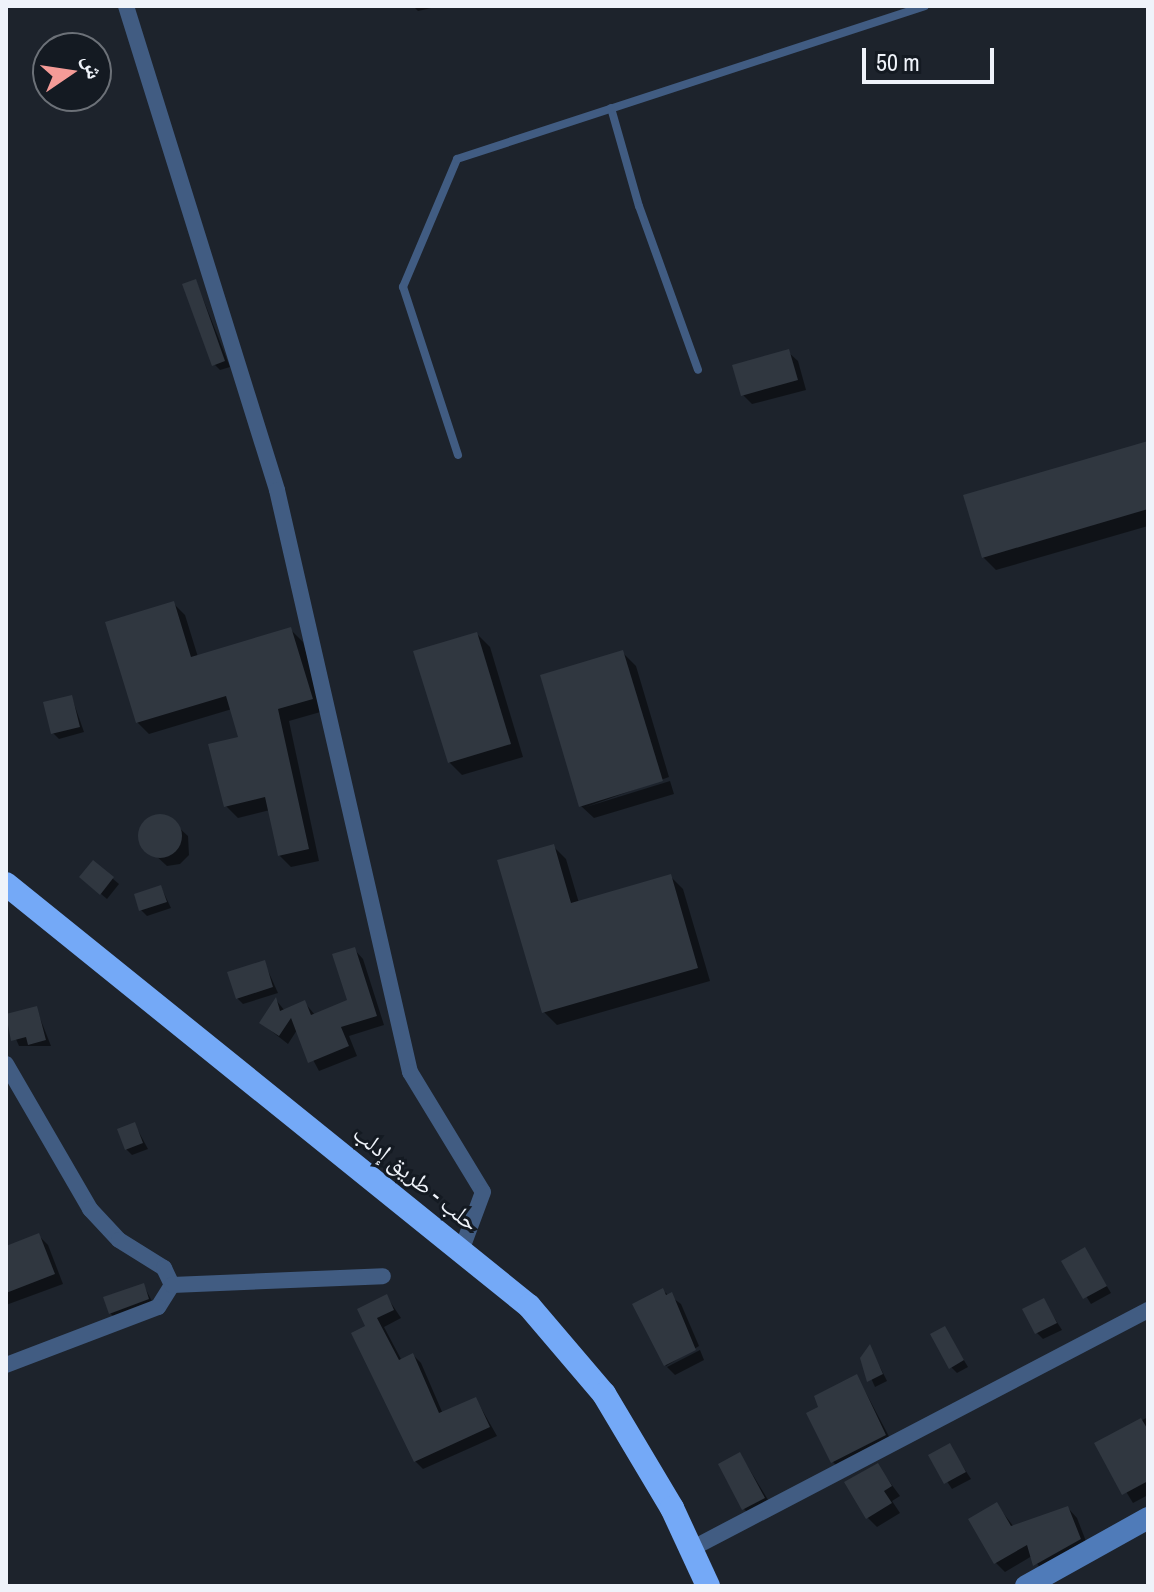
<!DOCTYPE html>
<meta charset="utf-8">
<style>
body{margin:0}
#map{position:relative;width:1154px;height:1592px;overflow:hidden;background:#1d232c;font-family:"Archivo Narrow","Noto Naskh Arabic",sans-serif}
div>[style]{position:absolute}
.shadow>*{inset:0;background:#0007}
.building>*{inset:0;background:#303740}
.round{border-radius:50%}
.lane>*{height:8px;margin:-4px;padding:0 4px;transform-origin:4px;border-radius:4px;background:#415c82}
.street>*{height:16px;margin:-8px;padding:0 8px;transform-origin:8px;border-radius:8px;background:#415c82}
.secondary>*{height:22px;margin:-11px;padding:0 11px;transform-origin:11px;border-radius:11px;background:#4f7bb9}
.highway>*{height:24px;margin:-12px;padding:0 12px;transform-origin:12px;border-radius:12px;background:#74a9f7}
span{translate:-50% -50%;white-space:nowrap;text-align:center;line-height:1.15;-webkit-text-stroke:6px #141a22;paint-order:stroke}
.street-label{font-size:24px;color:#eff3fa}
.frame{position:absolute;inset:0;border:8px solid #eff3fa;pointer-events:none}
.north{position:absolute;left:32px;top:32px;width:80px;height:80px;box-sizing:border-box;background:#141a22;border:2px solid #6c7178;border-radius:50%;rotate:77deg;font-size:22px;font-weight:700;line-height:32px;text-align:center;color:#eff3fa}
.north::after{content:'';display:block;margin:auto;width:28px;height:36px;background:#f59b97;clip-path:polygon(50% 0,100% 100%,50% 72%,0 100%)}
.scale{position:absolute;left:862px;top:48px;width:132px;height:36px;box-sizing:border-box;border:4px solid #eff3fa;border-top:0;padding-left:10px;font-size:24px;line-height:28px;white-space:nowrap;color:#eff3fa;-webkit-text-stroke:6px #141a22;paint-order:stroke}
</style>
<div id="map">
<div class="shadow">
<i style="clip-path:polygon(413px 6px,440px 6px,418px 11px)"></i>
<i style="clip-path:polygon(196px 281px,230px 367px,220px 370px,214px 364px)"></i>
<i style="clip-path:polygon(788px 352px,798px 361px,806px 390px,752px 404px,743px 395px)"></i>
<i style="clip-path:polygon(1148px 443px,1148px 526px,996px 570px,983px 557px)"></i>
<i style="clip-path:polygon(173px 603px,185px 615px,198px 657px,291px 630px,303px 642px,324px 711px,289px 721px,319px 861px,291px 867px,279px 855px,270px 810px,238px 818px,226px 806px,240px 738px,232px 709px,149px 734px,137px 722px)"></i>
<i style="clip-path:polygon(477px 634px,490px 647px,523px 757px,462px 775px,449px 762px)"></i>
<i style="clip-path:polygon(623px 653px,636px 666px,669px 777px,586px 807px,670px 781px,674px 794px,594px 818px,581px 806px)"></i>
<i style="clip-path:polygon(72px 698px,84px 732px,59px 739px,53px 733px)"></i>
<i style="clip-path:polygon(155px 817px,167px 817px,188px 836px,189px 855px,180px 864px,167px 866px,142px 843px,141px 830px)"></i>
<i style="clip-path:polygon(553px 846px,566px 859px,579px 903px,670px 876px,683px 889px,710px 981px,557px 1025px,544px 1012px)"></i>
<i style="clip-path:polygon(94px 863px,119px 884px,107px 899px,88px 883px)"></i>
<i style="clip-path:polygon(161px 887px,171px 908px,147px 916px,141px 910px)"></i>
<i style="clip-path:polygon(354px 949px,363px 959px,384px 1025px,349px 1036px,357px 1056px,319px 1071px,297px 1030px,288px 1044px,261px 1023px,276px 1000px,285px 1011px,305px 1003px,315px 1015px,350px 1002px)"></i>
<i style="clip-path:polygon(264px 962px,278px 993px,243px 1004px,237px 998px)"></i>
<i style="clip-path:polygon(36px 1008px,51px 1046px,19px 1046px,6px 1016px)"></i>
<i style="clip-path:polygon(135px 1125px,148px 1149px,132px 1155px,126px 1149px)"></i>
<i style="clip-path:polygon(39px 1236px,48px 1245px,63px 1284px,6px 1305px,6px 1249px)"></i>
<i style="clip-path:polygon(1085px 1250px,1111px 1293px,1091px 1304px,1064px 1261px)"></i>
<i style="clip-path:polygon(144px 1286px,154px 1305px,116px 1319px,110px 1313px)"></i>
<i style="clip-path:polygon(663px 1291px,681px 1304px,699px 1346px,666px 1366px,635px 1305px)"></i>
<i style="clip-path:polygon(387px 1297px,401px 1318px,384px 1327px,402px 1361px,413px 1355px,421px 1363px,443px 1414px,476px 1399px,497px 1436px,423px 1469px,415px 1461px,368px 1327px)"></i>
<i style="clip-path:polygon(1043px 1300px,1062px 1330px,1043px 1339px,1037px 1333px)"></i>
<i style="clip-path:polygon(945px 1329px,968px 1367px,957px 1373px,951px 1367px)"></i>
<i style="clip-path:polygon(870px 1347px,887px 1381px,875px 1387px,862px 1358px)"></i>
<i style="clip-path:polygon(700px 1350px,704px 1360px,675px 1375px,667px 1367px)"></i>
<i style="clip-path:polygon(857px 1376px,893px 1444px,842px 1471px,833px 1462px,821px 1408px)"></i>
<i style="clip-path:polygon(1148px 1417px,1148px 1495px,1133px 1503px,1097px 1444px)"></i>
<i style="clip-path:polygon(949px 1445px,971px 1479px,952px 1489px,930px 1456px)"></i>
<i style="clip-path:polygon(740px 1454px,773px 1508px,753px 1518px,744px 1509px)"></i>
<i style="clip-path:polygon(878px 1466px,900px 1496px,892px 1501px,900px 1513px,877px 1527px,867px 1517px)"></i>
<i style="clip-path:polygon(997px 1505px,1014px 1527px,1068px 1508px,1077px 1518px,1089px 1549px,1044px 1574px,1032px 1556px,1005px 1572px,995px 1562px)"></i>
</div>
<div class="building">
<i style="clip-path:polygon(196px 279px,225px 361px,212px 366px,182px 284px)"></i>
<i style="clip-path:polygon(789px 349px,798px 380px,741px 396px,732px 365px)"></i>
<i style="clip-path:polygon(1148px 441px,1148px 509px,982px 558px,963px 495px)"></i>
<i style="clip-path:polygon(174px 601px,191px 657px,291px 627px,313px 699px,278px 709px,309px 849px,278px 856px,265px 797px,224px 807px,208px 744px,238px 737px,226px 696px,136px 723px,105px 622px)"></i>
<i style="clip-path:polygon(477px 632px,511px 744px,448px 763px,413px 651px)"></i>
<i style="clip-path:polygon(623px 650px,663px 781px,579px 807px,540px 675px)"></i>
<i style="clip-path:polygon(72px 695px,80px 727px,51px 734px,43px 702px)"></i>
<i class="round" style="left:138px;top:814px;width:44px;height:44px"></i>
<i style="clip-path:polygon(554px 844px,571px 903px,671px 874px,698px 968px,542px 1013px,497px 860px)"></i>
<i style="clip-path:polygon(93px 860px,114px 877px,100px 895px,79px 877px)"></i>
<i style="clip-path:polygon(161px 885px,167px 902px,139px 911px,134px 894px)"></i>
<i style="clip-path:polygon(355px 947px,377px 1016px,341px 1027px,349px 1046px,308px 1063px,291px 1018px,279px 1036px,259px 1023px,276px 997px,280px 1011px,305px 1000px,311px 1015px,347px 1000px,332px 954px)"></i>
<i style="clip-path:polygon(265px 960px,273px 987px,236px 999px,227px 972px)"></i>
<i style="clip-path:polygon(37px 1006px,46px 1040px,28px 1045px,26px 1037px,11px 1041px,6px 1014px)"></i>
<i style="clip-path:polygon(135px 1122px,143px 1143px,125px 1150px,117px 1129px)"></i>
<i style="clip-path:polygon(39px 1233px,55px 1274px,6px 1293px,6px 1246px)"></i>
<i style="clip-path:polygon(1085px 1247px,1107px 1286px,1083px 1299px,1061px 1261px)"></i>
<i style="clip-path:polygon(144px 1283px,149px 1299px,109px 1314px,103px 1297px)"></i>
<i style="clip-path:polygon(663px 1288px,666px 1295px,672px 1292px,696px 1350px,664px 1366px,632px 1304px)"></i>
<i style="clip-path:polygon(387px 1294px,394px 1310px,377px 1318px,399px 1360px,413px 1353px,439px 1413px,476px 1397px,490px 1427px,414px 1462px,351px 1333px,365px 1326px,357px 1309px)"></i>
<i style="clip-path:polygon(1044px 1298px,1057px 1323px,1035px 1334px,1022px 1309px)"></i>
<i style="clip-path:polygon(945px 1326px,964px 1360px,949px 1369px,930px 1334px)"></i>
<i style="clip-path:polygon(870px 1344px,883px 1374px,867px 1382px,860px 1358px)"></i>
<i style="clip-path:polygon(857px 1374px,886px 1435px,831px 1463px,806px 1413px,818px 1407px,814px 1396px)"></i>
<i style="clip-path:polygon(1141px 1418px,1148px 1430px,1148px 1481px,1122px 1495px,1094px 1443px)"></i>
<i style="clip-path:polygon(950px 1443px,966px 1472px,944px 1484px,928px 1455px)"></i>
<i style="clip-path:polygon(740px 1452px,765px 1498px,742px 1510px,718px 1464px)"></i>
<i style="clip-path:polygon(878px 1463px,892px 1486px,884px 1491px,892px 1503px,866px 1519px,844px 1482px)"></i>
<i style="clip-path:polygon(997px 1502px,1011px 1526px,1068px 1506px,1081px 1539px,1033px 1566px,1027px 1545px,994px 1564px,968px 1519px)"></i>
</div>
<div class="lane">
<i style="left:611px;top:108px;width:102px;rotate:74.1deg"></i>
<i style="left:639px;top:206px;width:174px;rotate:70.2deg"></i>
<i style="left:458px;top:455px;width:177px;rotate:-108.1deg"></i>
<i style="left:403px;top:287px;width:139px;rotate:-67.1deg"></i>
<i style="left:457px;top:159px;width:492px;rotate:-18.1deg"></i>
</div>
<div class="street">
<i style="left:126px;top:6px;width:507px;rotate:72.67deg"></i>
<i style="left:277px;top:490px;width:597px;rotate:77.13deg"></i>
<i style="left:410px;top:1072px;width:140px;rotate:58.7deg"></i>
<i style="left:483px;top:1192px;width:63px;rotate:110.4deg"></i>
<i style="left:6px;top:1064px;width:168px;rotate:59.9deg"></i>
<i style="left:90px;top:1209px;width:42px;rotate:46.9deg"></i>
<i style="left:119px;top:1240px;width:53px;rotate:31.9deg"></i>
<i style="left:164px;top:1268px;width:19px;rotate:65deg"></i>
<i style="left:172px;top:1285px;width:26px;rotate:122deg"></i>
<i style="left:158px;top:1307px;width:163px;rotate:159.1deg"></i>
<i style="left:172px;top:1285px;width:211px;rotate:-2.4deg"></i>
<i style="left:691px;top:1549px;width:516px;rotate:-27.61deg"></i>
</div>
<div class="secondary">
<i style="left:1026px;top:1586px;width:140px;rotate:-29.1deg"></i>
</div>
<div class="highway">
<i style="left:6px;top:884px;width:672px;rotate:38.9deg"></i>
<i style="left:529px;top:1306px;width:116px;rotate:49.6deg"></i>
<i style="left:604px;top:1394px;width:133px;rotate:59.2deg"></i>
<i style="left:672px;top:1508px;width:86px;rotate:65.2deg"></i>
</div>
<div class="street-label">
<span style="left:416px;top:1178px;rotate:39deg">حلب - طريق إدلب</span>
</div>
<div class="frame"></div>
<div class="north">ش</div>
<div class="scale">50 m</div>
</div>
